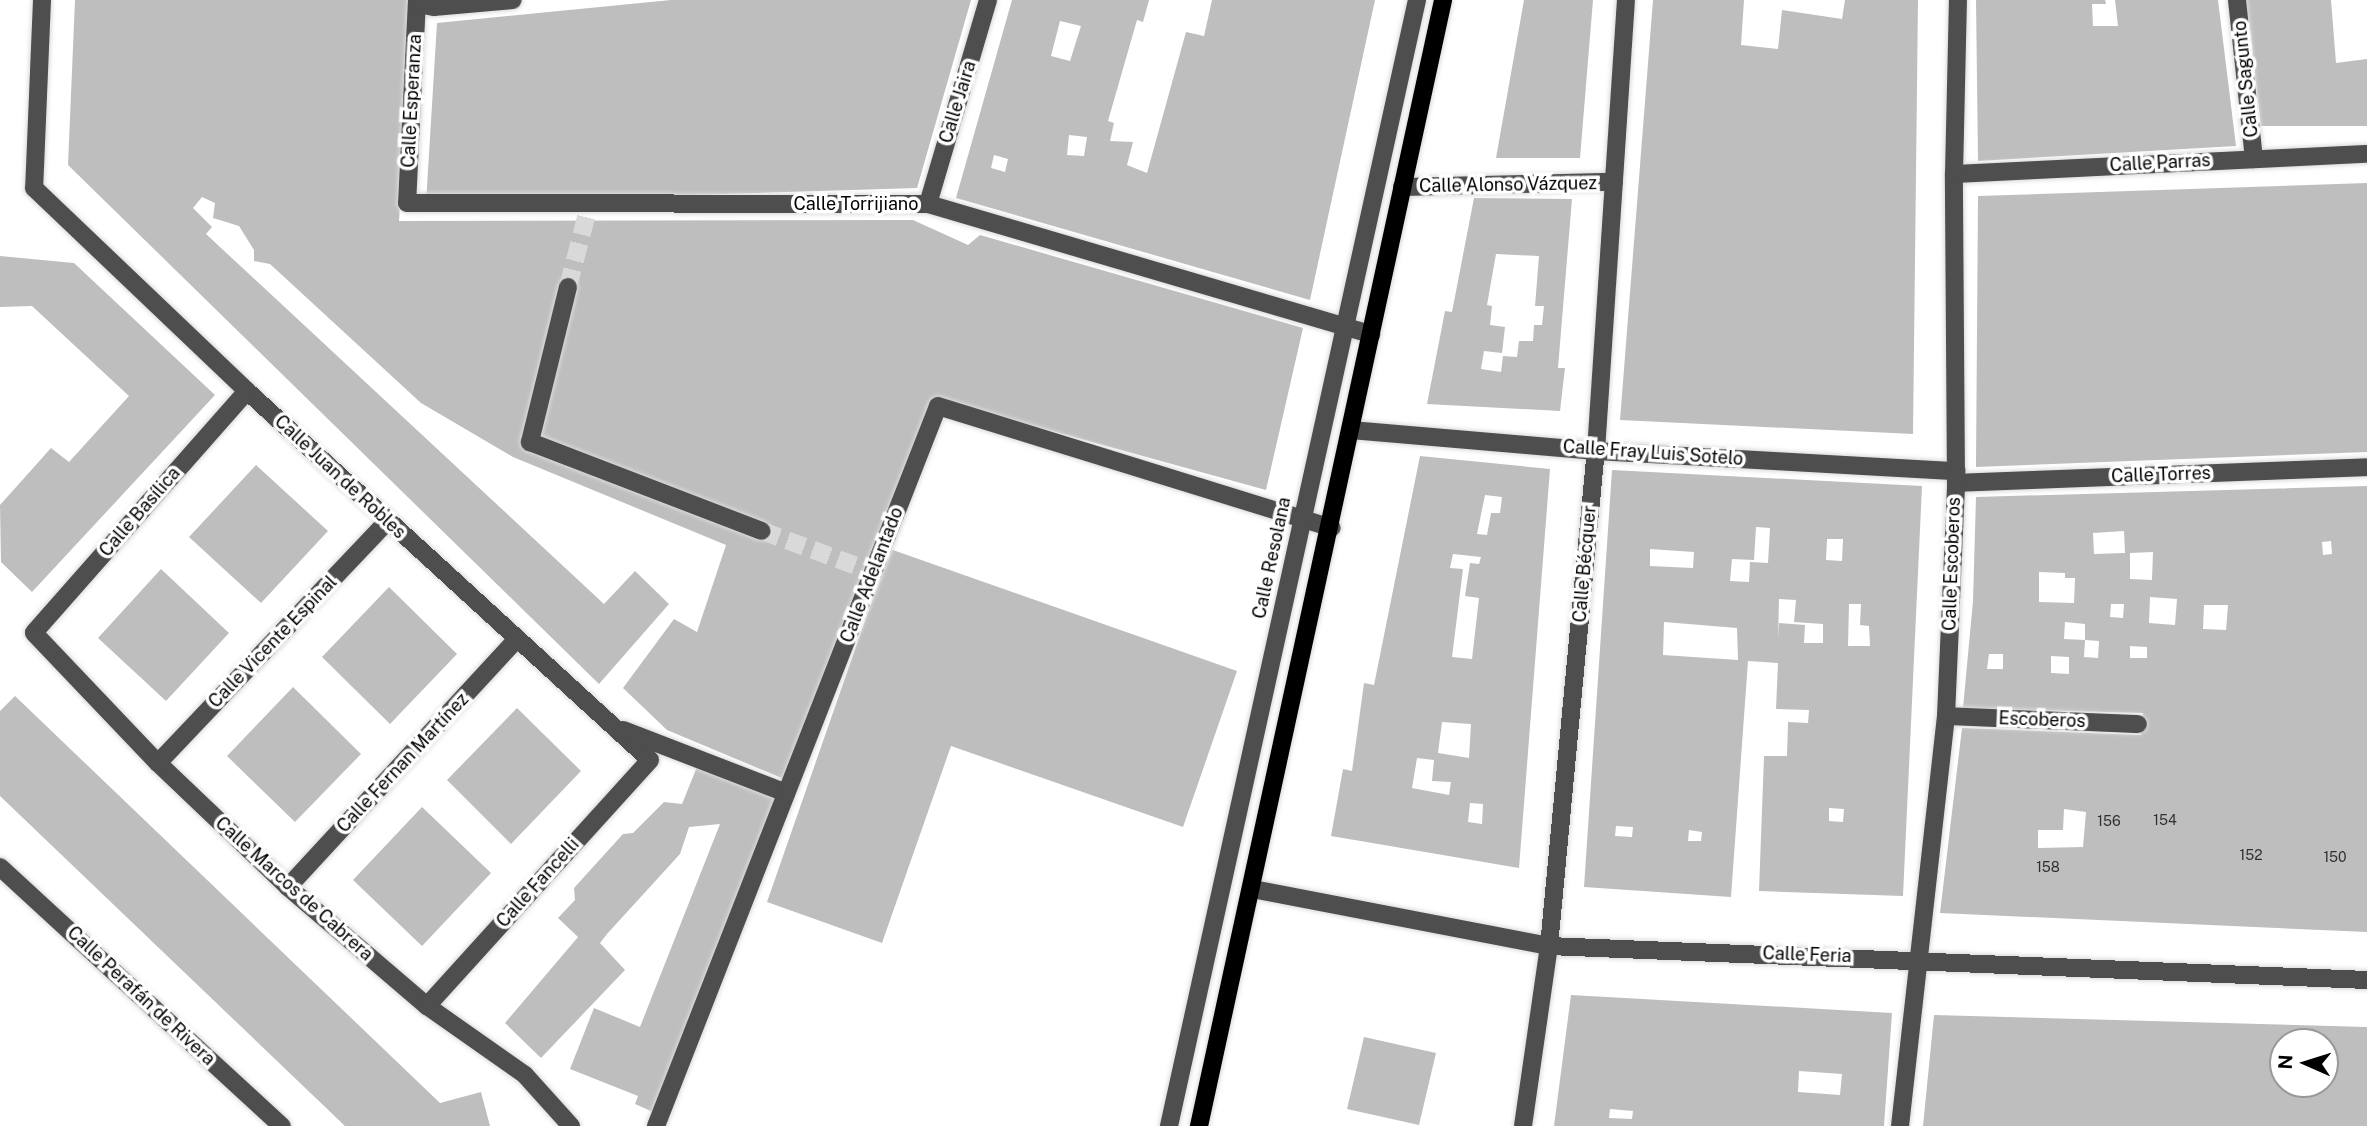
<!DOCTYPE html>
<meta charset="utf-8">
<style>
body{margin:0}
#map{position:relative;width:2367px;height:1126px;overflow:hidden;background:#fff;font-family:"Public Sans",sans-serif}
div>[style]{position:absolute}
.building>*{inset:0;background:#bebebe}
.minor-tunnel>*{height:18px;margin-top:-9px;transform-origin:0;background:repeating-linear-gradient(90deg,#d9d9d9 0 18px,transparent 0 27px)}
.roads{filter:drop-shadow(0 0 2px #dbdbdb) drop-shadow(0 0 2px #dbdbdb)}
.minor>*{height:18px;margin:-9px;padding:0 9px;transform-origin:9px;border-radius:9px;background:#4e4e4e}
.major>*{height:18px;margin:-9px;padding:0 9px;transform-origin:9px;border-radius:9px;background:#000}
span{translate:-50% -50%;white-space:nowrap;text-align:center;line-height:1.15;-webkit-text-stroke:7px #fff;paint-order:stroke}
.number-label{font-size:14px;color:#303030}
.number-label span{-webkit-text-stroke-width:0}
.street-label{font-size:18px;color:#000}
.north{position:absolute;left:2269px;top:1028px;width:70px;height:70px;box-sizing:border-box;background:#fff;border:2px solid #999;border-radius:50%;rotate:273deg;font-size:19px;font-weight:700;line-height:28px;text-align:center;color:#000}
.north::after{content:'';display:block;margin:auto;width:24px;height:32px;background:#000;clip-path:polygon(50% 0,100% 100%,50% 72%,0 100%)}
</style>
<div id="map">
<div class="building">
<i style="clip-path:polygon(75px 0,412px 0,399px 221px,913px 220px,968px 245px,980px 235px,1303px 328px,1266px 490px,933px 398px,791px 782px,667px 730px,623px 688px,674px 619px,697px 632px,726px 545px,513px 457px,421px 403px,270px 264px,254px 261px,254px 250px,239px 226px,213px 218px,215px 203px,202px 197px,193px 208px,212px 227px,206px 234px,604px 604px,635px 571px,669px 604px,599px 684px,68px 165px)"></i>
<i style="clip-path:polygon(671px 0,971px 0,917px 188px,426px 203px,437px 23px)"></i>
<i style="clip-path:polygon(evenodd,1012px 0,1149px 0,1143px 22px,1137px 20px,1108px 121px,1114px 123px,1110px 141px,1133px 142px,1127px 165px,1147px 173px,1186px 32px,1204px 36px,1212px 0,1375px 0,1310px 300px,956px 198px,1012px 0,1060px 21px,1081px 26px,1070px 61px,1051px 56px,1060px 21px,1012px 0,1069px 135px,1087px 137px,1084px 156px,1067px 155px,1069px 135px,1012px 0,994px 155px,1008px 159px,1005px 172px,991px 168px,994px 155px)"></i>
<i style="clip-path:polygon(1524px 0,1593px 0,1580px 158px,1496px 158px)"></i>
<i style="clip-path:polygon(1653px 0,1744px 0,1741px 45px,1778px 49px,1782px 10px,1842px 19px,1845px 0,1918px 0,1913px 434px,1620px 420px)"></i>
<i style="clip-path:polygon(1976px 0,2105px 0,2106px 4px,2092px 4px,2093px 26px,2118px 26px,2115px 0,2218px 0,2236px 146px,1978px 161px)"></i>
<i style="clip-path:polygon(2246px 0,2331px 0,2336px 63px,2367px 59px,2367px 126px,2261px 126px)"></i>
<i style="clip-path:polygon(2367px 183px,2367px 452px,1976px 467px,1978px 196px)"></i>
<i style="clip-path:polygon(evenodd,1474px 198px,1572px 199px,1558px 368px,1565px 368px,1560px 411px,1427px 404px,1445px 311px,1452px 312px,1474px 198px,1496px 254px,1539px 256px,1535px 306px,1544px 306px,1542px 325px,1534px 325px,1533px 341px,1519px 341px,1517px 357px,1503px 356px,1501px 372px,1481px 369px,1484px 351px,1502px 353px,1505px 327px,1490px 325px,1492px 306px,1487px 305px,1496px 254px)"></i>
<i style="clip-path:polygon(0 256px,74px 263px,215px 395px,32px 592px,1px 562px,0 505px,51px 448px,69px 462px,129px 396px,32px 306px,0 307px)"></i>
<i style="clip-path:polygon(evenodd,1420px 456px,1550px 469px,1519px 868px,1331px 836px,1343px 769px,1352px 771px,1364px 683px,1374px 685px,1420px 456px,1485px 495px,1502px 497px,1500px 513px,1491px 513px,1487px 535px,1477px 534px,1485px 495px,1420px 456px,1453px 554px,1481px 557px,1479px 564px,1470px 563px,1465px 596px,1479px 598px,1472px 659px,1452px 657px,1463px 569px,1450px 568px,1453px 554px,1420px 456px,1442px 722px,1471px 724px,1469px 758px,1438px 753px,1442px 722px,1420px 456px,1417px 758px,1434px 760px,1432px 781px,1451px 782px,1449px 795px,1412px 788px,1417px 758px,1420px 456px,1470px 803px,1483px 804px,1482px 824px,1468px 822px,1470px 803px)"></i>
<i style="clip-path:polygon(256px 465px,328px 531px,261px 603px,189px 537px)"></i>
<i style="clip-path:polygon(evenodd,1612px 470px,1922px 486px,1903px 896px,1759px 891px,1764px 756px,1787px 756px,1788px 722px,1808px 723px,1809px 710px,1776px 709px,1778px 663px,1748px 661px,1731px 897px,1584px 887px,1612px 470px,1756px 527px,1770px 528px,1768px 563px,1750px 562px,1749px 582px,1730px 581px,1732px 559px,1754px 560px,1756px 527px,1612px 470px,1827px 539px,1843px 539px,1842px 561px,1826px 560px,1827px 539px,1612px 470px,1650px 549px,1694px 552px,1693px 568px,1650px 566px,1650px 549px,1612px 470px,1779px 599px,1796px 600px,1794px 622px,1823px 624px,1823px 643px,1804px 643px,1805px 625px,1779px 623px,1778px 640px,1779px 599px,1612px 470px,1849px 604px,1861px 604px,1860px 625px,1869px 626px,1870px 646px,1848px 646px,1849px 604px,1612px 470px,1664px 622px,1737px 628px,1738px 660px,1663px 655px,1664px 622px,1612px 470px,1829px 808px,1844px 809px,1843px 822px,1829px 821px,1829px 808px,1612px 470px,1616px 826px,1633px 827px,1632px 837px,1615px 836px,1616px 826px,1612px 470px,1689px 830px,1702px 832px,1701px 841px,1688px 841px,1689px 830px)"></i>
<i style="clip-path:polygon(evenodd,2367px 486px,2367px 932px,1940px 913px,1962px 728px,2141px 735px,2143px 713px,1963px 708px,1973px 601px,1976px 497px,2367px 486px,2124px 531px,2125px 553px,2094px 554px,2093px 533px,2124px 531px,2367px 486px,2331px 541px,2332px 554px,2323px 555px,2322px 542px,2331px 541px,2367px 486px,2153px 552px,2152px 580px,2130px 579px,2130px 553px,2153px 552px,2367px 486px,2039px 572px,2065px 573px,2065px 578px,2075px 578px,2074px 603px,2039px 602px,2039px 572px,2367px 486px,2150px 597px,2177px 599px,2175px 625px,2149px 623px,2150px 597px,2367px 486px,2111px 604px,2124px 604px,2123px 618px,2110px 617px,2111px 604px,2367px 486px,2204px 605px,2228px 605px,2226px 630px,2203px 629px,2204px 605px,2367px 486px,2065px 622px,2085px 624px,2085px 640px,2064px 639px,2065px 622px,2367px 486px,2085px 640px,2099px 641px,2098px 658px,2084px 657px,2085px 640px,2367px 486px,2130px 646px,2147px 647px,2147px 658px,2130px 658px,2130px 646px,2367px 486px,1989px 654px,2003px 654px,2003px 669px,1987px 669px,1989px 654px,2367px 486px,2051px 656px,2069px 657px,2069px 674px,2051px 673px,2051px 656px,2367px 486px,2064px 809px,2086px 812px,2083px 847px,2038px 848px,2038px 830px,2063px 830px,2064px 809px)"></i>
<i style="clip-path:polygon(890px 549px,1237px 671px,1183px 827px,951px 746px,882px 943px,767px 902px)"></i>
<i style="clip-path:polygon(161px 569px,229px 633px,166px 701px,98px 638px)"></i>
<i style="clip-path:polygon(389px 587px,457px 654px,390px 724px,322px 657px)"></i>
<i style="clip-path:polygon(293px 687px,361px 754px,295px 822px,227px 756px)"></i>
<i style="clip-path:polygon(15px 696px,440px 1103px,481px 1092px,490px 1126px,345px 1126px,0 796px,0 711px)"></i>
<i style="clip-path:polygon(517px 708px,581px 771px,511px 844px,447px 780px)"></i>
<i style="clip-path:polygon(697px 767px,784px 801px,660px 1115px,635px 1104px,638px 1096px,570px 1069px,594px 1008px,640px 1027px,720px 824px,689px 827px,680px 854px,607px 934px,600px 943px,625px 970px,541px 1058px,505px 1023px,578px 937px,558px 918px,575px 900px,574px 888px,623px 834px,633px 833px,664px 802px,682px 804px)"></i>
<i style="clip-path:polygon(422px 807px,491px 873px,422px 946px,353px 880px)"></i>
<i style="clip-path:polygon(evenodd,1571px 995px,1892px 1013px,1884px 1126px,1554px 1126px,1571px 995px,1799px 1071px,1842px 1074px,1840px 1095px,1798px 1092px,1799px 1071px,1571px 995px,1610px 1109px,1633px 1111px,1632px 1119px,1609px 1118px,1610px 1109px)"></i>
<i style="clip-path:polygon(evenodd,1934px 1015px,2367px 1027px,2367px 1126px,1923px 1126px,1934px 1015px,2283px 1042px,2325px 1042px,2325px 1084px,2283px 1084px,2283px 1042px)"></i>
<i style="clip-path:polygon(1364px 1037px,1436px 1053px,1419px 1125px,1347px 1109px)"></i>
</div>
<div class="minor-tunnel">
<i style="left:568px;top:287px;width:88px;rotate:-75.5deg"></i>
<i style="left:762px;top:531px;width:118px;rotate:20.3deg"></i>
</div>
<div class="roads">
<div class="minor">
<i style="left:42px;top:0;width:188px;rotate:92.4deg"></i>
<i style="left:34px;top:188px;width:294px;rotate:43.6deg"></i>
<i style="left:247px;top:391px;width:546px;rotate:42.48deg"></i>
<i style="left:650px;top:760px;width:332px;rotate:132.2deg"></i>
<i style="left:417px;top:0;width:203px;rotate:92.8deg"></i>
<i style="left:407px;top:203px;width:521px;rotate:0.11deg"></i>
<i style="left:928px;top:204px;width:462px;rotate:16.4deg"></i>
<i style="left:2237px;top:0;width:160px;rotate:83.9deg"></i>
<i style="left:417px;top:4px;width:17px;rotate:10deg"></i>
<i style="left:434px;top:7px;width:79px;rotate:-5.1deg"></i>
<i style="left:1954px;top:174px;width:413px;rotate:-2.8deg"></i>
<i style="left:1402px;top:187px;width:212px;rotate:-1.4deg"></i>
<i style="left:928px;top:204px;width:213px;rotate:-73.6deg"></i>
<i style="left:568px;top:287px;width:160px;rotate:103.8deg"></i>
<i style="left:530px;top:442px;width:248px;rotate:21deg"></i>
<i style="left:247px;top:391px;width:322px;rotate:131.4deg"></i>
<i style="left:34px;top:633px;width:180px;rotate:46.4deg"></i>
<i style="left:158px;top:763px;width:180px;rotate:43.6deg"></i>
<i style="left:288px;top:887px;width:183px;rotate:40.6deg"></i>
<i style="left:427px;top:1006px;width:120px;rotate:35.1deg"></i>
<i style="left:525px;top:1075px;width:69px;rotate:48deg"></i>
<i style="left:1351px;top:430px;width:246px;rotate:4.9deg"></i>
<i style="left:1596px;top:451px;width:361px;rotate:3.2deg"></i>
<i style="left:1956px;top:483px;width:411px;rotate:-2.2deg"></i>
<i style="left:1946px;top:716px;width:192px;rotate:2.4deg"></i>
<i style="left:623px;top:730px;width:175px;rotate:21.1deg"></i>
<i style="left:158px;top:763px;width:334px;rotate:-46.5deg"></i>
<i style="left:0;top:867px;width:383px;rotate:42.6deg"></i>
<i style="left:288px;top:887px;width:338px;rotate:-47.3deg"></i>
<i style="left:1253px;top:889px;width:301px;rotate:10.9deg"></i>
<i style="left:1549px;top:946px;width:819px;rotate:2.38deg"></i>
<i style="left:656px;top:1126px;width:773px;rotate:-68.61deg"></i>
<i style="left:938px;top:406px;width:412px;rotate:17.2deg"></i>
<i style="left:1169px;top:1126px;width:1153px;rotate:-77.58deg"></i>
<i style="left:1523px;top:1126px;width:182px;rotate:-81.8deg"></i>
<i style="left:1549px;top:946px;width:497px;rotate:-84.6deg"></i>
<i style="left:1596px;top:451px;width:452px;rotate:-86.2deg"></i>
<i style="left:1900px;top:1126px;width:413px;rotate:-83.6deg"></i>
<i style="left:1946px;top:716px;width:233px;rotate:-87.5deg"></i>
<i style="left:1956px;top:483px;width:309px;rotate:-90.4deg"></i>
<i style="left:1954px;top:174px;width:174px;rotate:-88.7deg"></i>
</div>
<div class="major">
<i style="left:1199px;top:1126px;width:1152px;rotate:-77.77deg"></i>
</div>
</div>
<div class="number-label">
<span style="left:2165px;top:820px">154</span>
<span style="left:2109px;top:821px">156</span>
<span style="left:2251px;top:855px">152</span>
<span style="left:2335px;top:857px">150</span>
<span style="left:2048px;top:867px">158</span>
</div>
<div class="street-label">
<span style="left:2246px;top:79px;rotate:-96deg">Calle Sagunto</span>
<span style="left:412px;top:101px;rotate:-87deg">Calle Esperanza</span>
<span style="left:958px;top:102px;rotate:-73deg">Calle Jaira</span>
<span style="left:2160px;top:163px;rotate:-3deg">Calle Parras</span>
<span style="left:1508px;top:185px;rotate:-1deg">Calle Alonso Vázquez</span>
<span style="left:856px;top:204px">Calle Torrijiano</span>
<span style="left:1653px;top:453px;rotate:4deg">Calle Fray Luis Sotelo</span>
<span style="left:2161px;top:475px;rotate:-2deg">Calle Torres</span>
<span style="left:340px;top:477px;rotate:43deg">Calle Juan de Robles</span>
<span style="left:140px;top:512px;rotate:-49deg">Calle Basílica</span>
<span style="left:1272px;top:558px;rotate:-78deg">Calle Resolana</span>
<span style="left:1585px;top:564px;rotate:-85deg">Calle Bécquer</span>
<span style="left:1952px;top:564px;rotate:-88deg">Calle Escoberos</span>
<span style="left:872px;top:575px;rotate:-69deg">Calle Adelantado</span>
<span style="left:273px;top:642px;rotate:-46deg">Calle Vicente Espinal</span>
<span style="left:2042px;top:720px;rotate:2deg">Escoberos</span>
<span style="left:403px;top:763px;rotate:-47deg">Calle Fernan Martínez</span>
<span style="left:538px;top:883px;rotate:-48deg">Calle Fancelli</span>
<span style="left:294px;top:889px;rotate:42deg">Calle Marcos de Cabrera</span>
<span style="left:1807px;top:955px;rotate:2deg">Calle Feria</span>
<span style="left:141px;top:996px;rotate:43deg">Calle Perafán de Rivera</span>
</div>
<div class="north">N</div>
</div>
